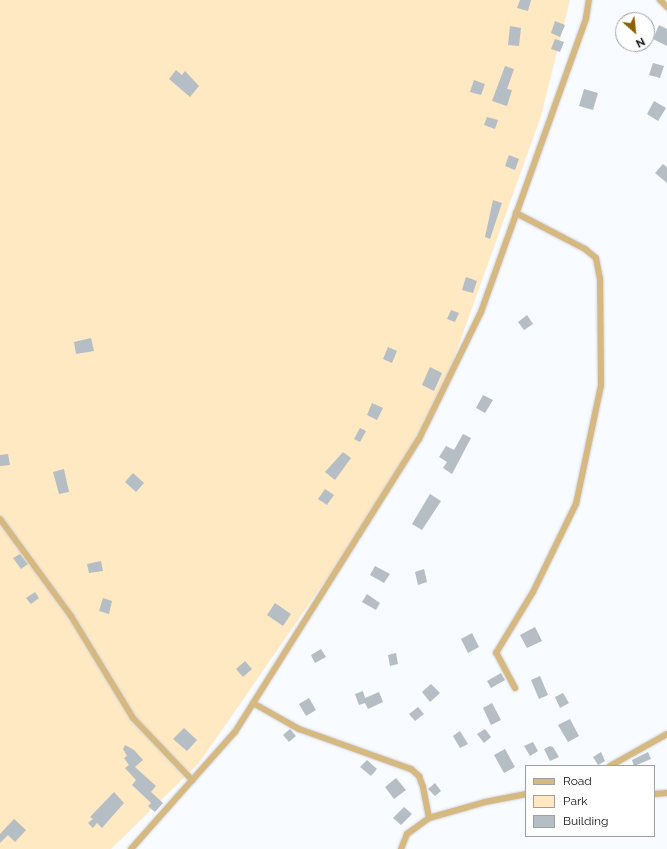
<!DOCTYPE html>
<style>
body{margin:0}
#map{position:relative;width:667px;height:849px;overflow:hidden;background:#f8fbff;font-family:Raleway,sans-serif}
div>[style]{position:absolute}
.green>*{inset:0;background:#fee9c3}
.building>*{inset:0;background:#b5bdc5}
.roads{filter:drop-shadow(0 0 1px #d3d5d9) drop-shadow(0 0 1px #d3d5d9)}
.street>*{height:6px;margin:-3px;padding:0 3px;transform-origin:3px;border-radius:3px;background:#d6b881}
span{translate:-50% -50%;white-space:nowrap;text-align:center;line-height:1.15;-webkit-text-stroke:3.5px #fff;paint-order:stroke}
.legend{position:absolute;left:525px;top:765px;width:130px;height:72px;box-sizing:border-box;background:#fff;border:1px solid #9f9fa1;margin:0;padding:5px 7px;list-style:none;font-size:12px;color:#0e1013}
.legend li{display:flex;align-items:center;gap:8px;height:20px}
.legend b{width:20px;border:1px solid #9f9fa1}
.north{position:absolute;left:615px;top:12px;width:40px;height:40px;box-sizing:border-box;background:#fff;border:1px solid #9f9fa1;border-radius:50%;rotate:153deg;font-size:11px;font-weight:700;line-height:16px;text-align:center;color:#0e1013}
.north::after{content:'';display:block;margin:auto;width:14px;height:18px;background:#896300;clip-path:polygon(50% 0,100% 100%,50% 72%,0 100%)}
</style>
<div id="map">
<div class="green">
<i style="clip-path:polygon(0 0,570px 0,541px 116px,438px 403px,343px 555px,199px 763px,111px 849px,0 849px)"></i>
</div>
<div class="building">
<i style="clip-path:polygon(520px 0,531px 0,528px 11px,517px 8px)"></i>
<i style="clip-path:polygon(555px 21px,565px 25px,560px 37px,551px 33px)"></i>
<i style="clip-path:polygon(659px 25px,667px 29px,667px 46px,653px 39px)"></i>
<i style="clip-path:polygon(510px 26px,521px 28px,519px 46px,508px 45px)"></i>
<i style="clip-path:polygon(555px 39px,564px 42px,560px 52px,551px 49px)"></i>
<i style="clip-path:polygon(653px 63px,664px 66px,660px 78px,649px 75px)"></i>
<i style="clip-path:polygon(505px 66px,514px 69px,507px 89px,512px 90px,507px 106px,492px 101px)"></i>
<i style="clip-path:polygon(176px 70px,182px 75px,185px 71px,199px 86px,190px 97px,169px 79px)"></i>
<i style="clip-path:polygon(474px 80px,485px 84px,481px 95px,470px 92px)"></i>
<i style="clip-path:polygon(584px 89px,598px 93px,593px 110px,579px 106px)"></i>
<i style="clip-path:polygon(654px 101px,666px 108px,658px 121px,647px 114px)"></i>
<i style="clip-path:polygon(487px 117px,498px 120px,495px 129px,484px 125px)"></i>
<i style="clip-path:polygon(509px 155px,519px 159px,515px 170px,505px 166px)"></i>
<i style="clip-path:polygon(663px 164px,667px 167px,667px 183px,655px 173px)"></i>
<i style="clip-path:polygon(493px 200px,502px 203px,490px 239px,485px 237px)"></i>
<i style="clip-path:polygon(466px 277px,477px 281px,473px 293px,462px 290px)"></i>
<i style="clip-path:polygon(451px 310px,459px 313px,455px 322px,447px 319px)"></i>
<i style="clip-path:polygon(527px 315px,533px 324px,524px 330px,518px 322px)"></i>
<i style="clip-path:polygon(91px 338px,94px 351px,76px 354px,74px 342px)"></i>
<i style="clip-path:polygon(388px 347px,397px 351px,392px 363px,383px 359px)"></i>
<i style="clip-path:polygon(430px 367px,442px 373px,434px 391px,422px 385px)"></i>
<i style="clip-path:polygon(483px 395px,493px 400px,485px 413px,476px 408px)"></i>
<i style="clip-path:polygon(372px 403px,383px 408px,377px 420px,367px 415px)"></i>
<i style="clip-path:polygon(360px 428px,366px 431px,360px 442px,354px 439px)"></i>
<i style="clip-path:polygon(463px 434px,471px 438px,452px 474px,443px 468px,447px 462px,439px 457px,446px 446px,454px 450px)"></i>
<i style="clip-path:polygon(343px 452px,351px 458px,335px 480px,325px 472px)"></i>
<i style="clip-path:polygon(8px 454px,10px 465px,0 466px,0 455px)"></i>
<i style="clip-path:polygon(64px 469px,69px 492px,59px 494px,53px 472px)"></i>
<i style="clip-path:polygon(133px 473px,144px 483px,136px 492px,125px 482px)"></i>
<i style="clip-path:polygon(325px 489px,334px 495px,327px 505px,318px 499px)"></i>
<i style="clip-path:polygon(430px 494px,441px 501px,422px 530px,412px 524px)"></i>
<i style="clip-path:polygon(20px 554px,28px 564px,21px 569px,13px 558px)"></i>
<i style="clip-path:polygon(101px 561px,103px 571px,89px 573px,87px 564px)"></i>
<i style="clip-path:polygon(375px 566px,390px 574px,384px 583px,370px 575px)"></i>
<i style="clip-path:polygon(424px 569px,427px 582px,418px 585px,415px 572px)"></i>
<i style="clip-path:polygon(35px 592px,39px 598px,31px 604px,26px 598px)"></i>
<i style="clip-path:polygon(367px 594px,380px 603px,376px 610px,362px 602px)"></i>
<i style="clip-path:polygon(103px 598px,112px 601px,109px 614px,99px 611px)"></i>
<i style="clip-path:polygon(275px 603px,291px 614px,283px 626px,267px 615px)"></i>
<i style="clip-path:polygon(535px 627px,542px 641px,527px 648px,520px 635px)"></i>
<i style="clip-path:polygon(472px 633px,479px 647px,468px 653px,461px 639px)"></i>
<i style="clip-path:polygon(321px 649px,326px 657px,315px 663px,311px 655px)"></i>
<i style="clip-path:polygon(396px 653px,398px 664px,390px 666px,388px 655px)"></i>
<i style="clip-path:polygon(245px 661px,252px 669px,243px 677px,236px 669px)"></i>
<i style="clip-path:polygon(501px 673px,505px 680px,491px 688px,487px 681px)"></i>
<i style="clip-path:polygon(540px 676px,548px 695px,539px 699px,531px 680px)"></i>
<i style="clip-path:polygon(431px 684px,440px 693px,430px 702px,422px 692px)"></i>
<i style="clip-path:polygon(363px 691px,365px 698px,379px 692px,383px 702px,368px 709px,365px 703px,359px 705px,355px 694px)"></i>
<i style="clip-path:polygon(563px 693px,569px 703px,560px 708px,555px 697px)"></i>
<i style="clip-path:polygon(309px 698px,316px 710px,306px 716px,299px 704px)"></i>
<i style="clip-path:polygon(492px 703px,501px 720px,491px 725px,483px 708px)"></i>
<i style="clip-path:polygon(418px 707px,424px 714px,415px 721px,409px 714px)"></i>
<i style="clip-path:polygon(570px 719px,579px 736px,568px 742px,558px 725px)"></i>
<i style="clip-path:polygon(184px 728px,197px 740px,187px 751px,173px 739px)"></i>
<i style="clip-path:polygon(290px 729px,296px 736px,289px 742px,283px 735px)"></i>
<i style="clip-path:polygon(485px 729px,491px 737px,484px 743px,477px 734px)"></i>
<i style="clip-path:polygon(460px 731px,468px 744px,460px 748px,453px 736px)"></i>
<i style="clip-path:polygon(533px 742px,538px 751px,530px 756px,524px 746px)"></i>
<i style="clip-path:polygon(125px 745px,134px 750px,143px 760px,135px 767px,156px 786px,151px 792px,163px 803px,155px 812px,148px 806px,151px 803px,132px 785px,136px 780px,125px 768px,129px 765px,124px 758px,127px 756px,123px 749px)"></i>
<i style="clip-path:polygon(550px 746px,553px 747px,559px 757px,550px 761px,544px 749px)"></i>
<i style="clip-path:polygon(505px 749px,515px 767px,504px 773px,494px 755px)"></i>
<i style="clip-path:polygon(601px 752px,605px 761px,598px 765px,593px 757px)"></i>
<i style="clip-path:polygon(648px 752px,651px 759px,634px 766px,632px 760px)"></i>
<i style="clip-path:polygon(367px 760px,377px 769px,371px 776px,360px 767px)"></i>
<i style="clip-path:polygon(396px 778px,406px 790px,394px 799px,385px 787px)"></i>
<i style="clip-path:polygon(435px 783px,441px 791px,435px 796px,428px 789px)"></i>
<i style="clip-path:polygon(114px 792px,124px 803px,102px 828px,97px 823px,93px 828px,88px 823px,93px 819px,90px 817px)"></i>
<i style="clip-path:polygon(404px 807px,412px 814px,401px 825px,393px 818px)"></i>
<i style="clip-path:polygon(14px 819px,26px 830px,15px 842px,8px 835px,0 843px,0 834px)"></i>
</div>
<div class="roads">
<div class="street">
<i style="left:660px;top:0;width:10px;rotate:45deg"></i>
<i style="left:0;top:519px;width:120px;rotate:53.8deg"></i>
<i style="left:71px;top:616px;width:119px;rotate:58.7deg"></i>
<i style="left:133px;top:718px;width:86px;rotate:46.4deg"></i>
<i style="left:515px;top:688px;width:40px;rotate:-118deg"></i>
<i style="left:496px;top:653px;width:71px;rotate:-58.8deg"></i>
<i style="left:533px;top:592px;width:98px;rotate:-64deg"></i>
<i style="left:576px;top:504px;width:122px;rotate:-78.1deg"></i>
<i style="left:601px;top:385px;width:106px;rotate:-90.5deg"></i>
<i style="left:600px;top:279px;width:21px;rotate:-101deg"></i>
<i style="left:596px;top:258px;width:14px;rotate:-141deg"></i>
<i style="left:585px;top:249px;width:78px;rotate:-152.4deg"></i>
<i style="left:253px;top:703px;width:53px;rotate:29.5deg"></i>
<i style="left:299px;top:729px;width:119px;rotate:19.7deg"></i>
<i style="left:411px;top:769px;width:11px;rotate:41deg"></i>
<i style="left:419px;top:776px;width:12px;rotate:70deg"></i>
<i style="left:423px;top:787px;width:32px;rotate:79deg"></i>
<i style="left:610px;top:766px;width:65px;rotate:-29.3deg"></i>
<i style="left:654px;top:794px;width:13px;rotate:-4deg"></i>
<i style="left:131px;top:849px;width:157px;rotate:-48.4deg"></i>
<i style="left:235px;top:732px;width:346px;rotate:-57.9deg"></i>
<i style="left:419px;top:439px;width:141px;rotate:-64deg"></i>
<i style="left:481px;top:312px;width:312px;rotate:-70.3deg"></i>
<i style="left:586px;top:18px;width:18px;rotate:-81deg"></i>
<i style="left:401px;top:849px;width:16px;rotate:-68deg"></i>
<i style="left:407px;top:834px;width:27px;rotate:-36deg"></i>
<i style="left:429px;top:818px;width:58px;rotate:-15.9deg"></i>
<i style="left:485px;top:802px;width:42px;rotate:-11deg"></i>
</div>
</div>
<ul class="legend">
<li><b style="height:5px;background:#d6b881"></b>Road</li>
<li><b style="height:11px;background:#fee9c3"></b>Park</li>
<li><b style="height:11px;background:#b5bdc5"></b>Building</li>
</ul>
<div class="north">N</div>
</div>
